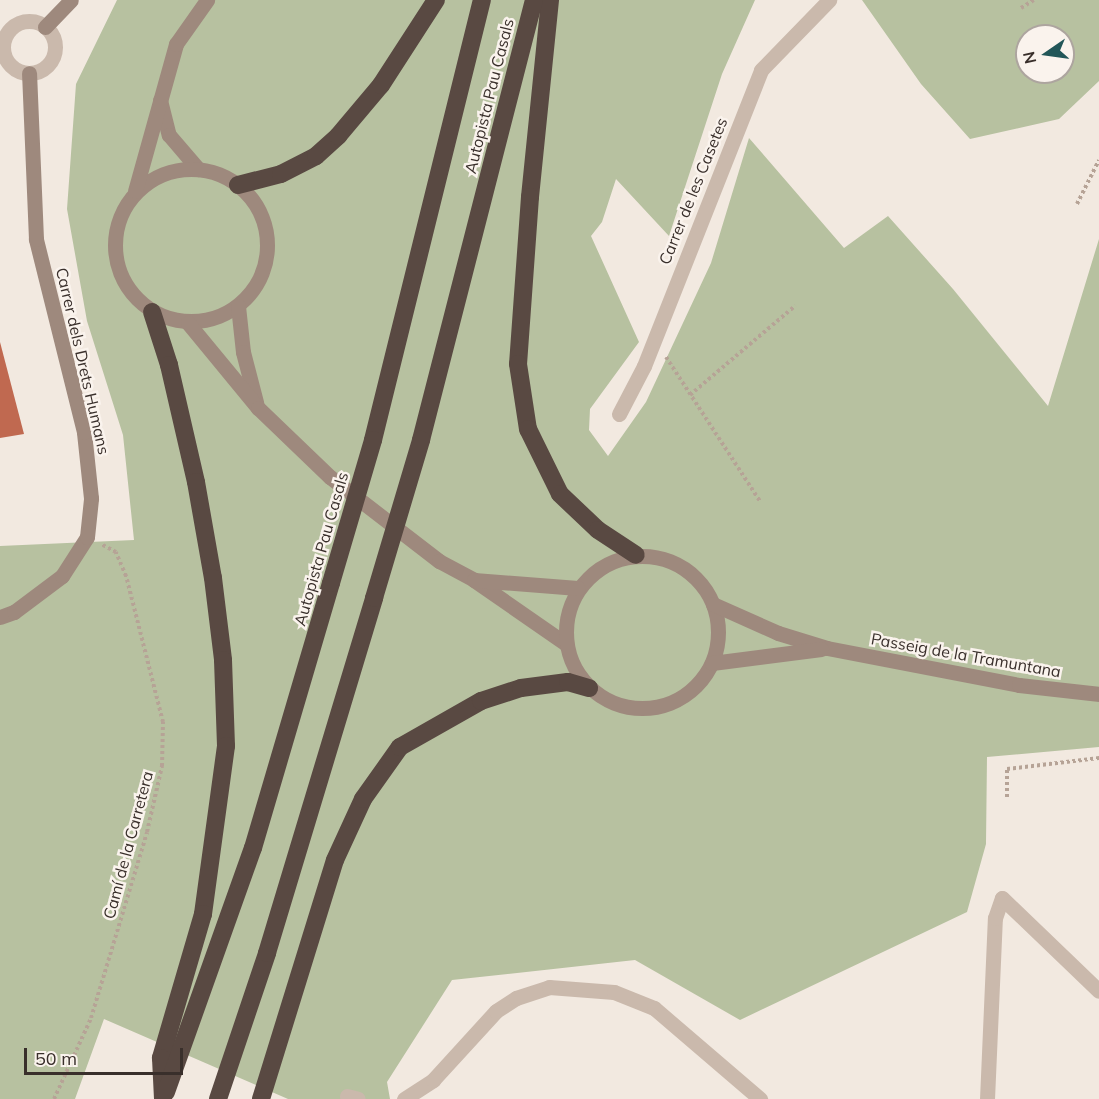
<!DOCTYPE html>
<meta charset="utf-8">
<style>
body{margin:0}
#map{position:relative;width:1099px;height:1099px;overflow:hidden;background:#f2e9e0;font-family:Mulish,sans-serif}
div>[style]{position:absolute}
.green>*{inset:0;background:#b7c1a0}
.building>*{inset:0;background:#c06950}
.path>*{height:4px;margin-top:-2px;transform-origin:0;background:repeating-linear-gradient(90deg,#b6a396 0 3px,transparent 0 6px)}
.street>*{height:15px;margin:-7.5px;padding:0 7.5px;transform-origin:7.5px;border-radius:7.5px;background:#cab9ac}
.street>.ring{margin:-7.5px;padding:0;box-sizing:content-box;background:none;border:15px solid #cab9ac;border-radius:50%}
.secondary>*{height:15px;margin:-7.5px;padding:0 7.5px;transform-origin:7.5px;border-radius:7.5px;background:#9e897d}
.secondary>.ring{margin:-7.5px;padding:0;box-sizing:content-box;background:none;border:15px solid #9e897d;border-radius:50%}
.highway>*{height:18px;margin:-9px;padding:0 9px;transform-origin:9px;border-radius:9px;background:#594942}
.highway-bridge>*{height:18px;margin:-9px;padding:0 9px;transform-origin:9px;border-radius:9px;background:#594942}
span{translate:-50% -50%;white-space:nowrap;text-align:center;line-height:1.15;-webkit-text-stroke:5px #faf3ed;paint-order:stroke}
.street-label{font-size:16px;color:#392f2b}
.north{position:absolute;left:1015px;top:24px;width:60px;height:60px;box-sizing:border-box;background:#faf3ed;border:2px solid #ada59f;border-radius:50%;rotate:257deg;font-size:16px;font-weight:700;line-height:24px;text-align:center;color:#392f2b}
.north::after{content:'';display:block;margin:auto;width:21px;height:27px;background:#225658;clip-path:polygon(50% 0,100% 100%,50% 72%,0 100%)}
.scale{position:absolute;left:24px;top:1048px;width:159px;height:27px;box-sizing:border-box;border:3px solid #392f2b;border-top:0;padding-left:8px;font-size:18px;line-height:21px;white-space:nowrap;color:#392f2b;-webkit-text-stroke:4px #faf3ed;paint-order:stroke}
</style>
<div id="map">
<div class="green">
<i style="clip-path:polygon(117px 0,755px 0,722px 74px,669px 236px,616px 179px,602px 222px,591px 236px,639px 342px,590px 409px,589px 430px,608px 456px,646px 402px,711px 263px,749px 138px,844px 248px,888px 216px,953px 289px,1048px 406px,1099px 239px,1099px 747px,987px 757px,986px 844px,967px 912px,740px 1020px,635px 960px,452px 980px,387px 1082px,390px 1099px,288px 1099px,104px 1019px,75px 1099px,0 1099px,0 546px,134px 540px,123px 435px,87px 321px,67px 209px,76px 84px)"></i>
<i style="clip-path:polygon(evenodd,862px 0,1099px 0,1099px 81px,1059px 119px,970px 139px,921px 84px,862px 0,1027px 36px,1063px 36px,1063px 72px,1027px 72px,1027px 36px)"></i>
</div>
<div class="building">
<i style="clip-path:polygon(0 342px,24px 434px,0 438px)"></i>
</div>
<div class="path">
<i style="left:1021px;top:8px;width:15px;rotate:-32deg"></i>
<i style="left:1077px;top:204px;width:49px;rotate:-63.4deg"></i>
<i style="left:666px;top:357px;width:172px;rotate:56.9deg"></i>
<i style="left:690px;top:395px;width:138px;rotate:-40.3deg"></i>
<i style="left:1007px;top:797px;width:28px;rotate:-90deg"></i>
<i style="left:1007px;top:769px;width:93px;rotate:-6.8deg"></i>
<i style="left:54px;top:1099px;width:89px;rotate:-65.4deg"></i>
<i style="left:91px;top:1018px;width:194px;rotate:-73.2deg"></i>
<i style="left:147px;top:832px;width:68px;rotate:-77.2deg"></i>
<i style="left:162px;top:766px;width:44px;rotate:-88.7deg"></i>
<i style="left:163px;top:722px;width:151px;rotate:-104.2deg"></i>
<i style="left:126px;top:576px;width:26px;rotate:-113deg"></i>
<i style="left:116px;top:552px;width:17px;rotate:-152deg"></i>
</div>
<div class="street">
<i class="ring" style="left:3px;top:21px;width:37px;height:37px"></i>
<i style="left:619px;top:414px;width:54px;rotate:-62.5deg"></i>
<i style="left:644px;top:366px;width:318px;rotate:-68.4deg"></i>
<i style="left:761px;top:70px;width:98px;rotate:-45.8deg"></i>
<i style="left:347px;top:1096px;width:11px;rotate:15deg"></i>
<i style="left:404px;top:1099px;width:35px;rotate:-33deg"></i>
<i style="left:433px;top:1080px;width:93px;rotate:-47.6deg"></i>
<i style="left:496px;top:1011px;width:24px;rotate:-33deg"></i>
<i style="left:516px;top:998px;width:35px;rotate:-18deg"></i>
<i style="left:549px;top:987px;width:65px;rotate:4.4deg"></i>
<i style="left:614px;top:992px;width:43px;rotate:21.8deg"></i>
<i style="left:654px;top:1008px;width:140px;rotate:40.6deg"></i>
<i style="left:987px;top:1099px;width:181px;rotate:-87.5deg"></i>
<i style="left:995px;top:918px;width:21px;rotate:-71deg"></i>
<i style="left:1002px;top:898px;width:134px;rotate:43.8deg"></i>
</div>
<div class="secondary">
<i style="left:45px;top:27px;width:37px;rotate:-46deg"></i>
<i style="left:160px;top:100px;width:36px;rotate:76deg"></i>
<i style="left:169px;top:135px;width:45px;rotate:49.5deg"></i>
<i class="ring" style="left:115px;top:169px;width:137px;height:137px"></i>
<i style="left:135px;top:191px;width:153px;rotate:-74.4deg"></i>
<i style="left:176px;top:44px;width:54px;rotate:-54.8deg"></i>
<i style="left:238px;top:306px;width:46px;rotate:83.8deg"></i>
<i style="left:243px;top:352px;width:52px;rotate:75.4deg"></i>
<i style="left:188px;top:323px;width:110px;rotate:50.5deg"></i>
<i style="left:258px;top:408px;width:100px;rotate:43.8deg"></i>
<i style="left:330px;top:477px;width:138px;rotate:37.6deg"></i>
<i style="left:439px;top:561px;width:40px;rotate:28deg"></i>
<i style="left:474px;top:580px;width:112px;rotate:34.8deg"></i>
<i class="ring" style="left:566px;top:556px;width:137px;height:137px"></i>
<i style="left:474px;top:580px;width:104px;rotate:4.4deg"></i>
<i style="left:713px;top:604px;width:71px;rotate:24deg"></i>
<i style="left:778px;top:633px;width:51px;rotate:17deg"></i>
<i style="left:827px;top:648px;width:196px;rotate:10.9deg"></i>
<i style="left:1019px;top:685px;width:81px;rotate:6.4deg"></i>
<i style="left:0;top:617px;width:15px;rotate:-20deg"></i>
<i style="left:14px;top:612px;width:60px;rotate:-36.9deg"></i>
<i style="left:62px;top:576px;width:46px;rotate:-57.3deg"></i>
<i style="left:87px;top:537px;width:39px;rotate:-84deg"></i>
<i style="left:91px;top:498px;width:66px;rotate:-96.1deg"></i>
<i style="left:84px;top:432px;width:199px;rotate:-104deg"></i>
<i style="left:36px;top:239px;width:166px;rotate:-92.4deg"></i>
<i style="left:712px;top:663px;width:110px;rotate:-7.3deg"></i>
</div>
<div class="highway">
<i style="left:550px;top:0;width:198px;rotate:95.8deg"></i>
<i style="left:530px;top:197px;width:167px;rotate:94.1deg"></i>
<i style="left:518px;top:364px;width:66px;rotate:81.3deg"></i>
<i style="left:528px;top:429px;width:72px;rotate:63.8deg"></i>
<i style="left:560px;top:494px;width:52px;rotate:43.5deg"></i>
<i style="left:598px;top:530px;width:45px;rotate:33.3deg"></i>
<i style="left:238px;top:185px;width:44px;rotate:-14.3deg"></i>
<i style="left:281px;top:174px;width:39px;rotate:-27deg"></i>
<i style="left:316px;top:156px;width:30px;rotate:-42deg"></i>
<i style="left:338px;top:136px;width:67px;rotate:-49.9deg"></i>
<i style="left:381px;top:85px;width:101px;rotate:-57.1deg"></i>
<i style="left:152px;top:312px;width:56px;rotate:72.2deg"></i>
<i style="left:169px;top:365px;width:120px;rotate:77deg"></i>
<i style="left:196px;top:482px;width:97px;rotate:80deg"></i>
<i style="left:213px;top:578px;width:83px;rotate:83deg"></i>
<i style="left:223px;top:660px;width:86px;rotate:88deg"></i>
<i style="left:226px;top:746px;width:170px;rotate:97.8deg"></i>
<i style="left:203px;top:914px;width:150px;rotate:106.3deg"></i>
<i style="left:161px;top:1058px;width:41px;rotate:87.2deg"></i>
<i style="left:373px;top:440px;width:453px;rotate:-76.1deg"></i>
<i style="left:421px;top:440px;width:454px;rotate:-75.6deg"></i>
<i style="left:166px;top:1092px;width:259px;rotate:-70.4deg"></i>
<i style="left:253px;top:848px;width:276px;rotate:-73.6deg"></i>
<i style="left:218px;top:1099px;width:154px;rotate:-71.4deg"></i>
<i style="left:267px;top:953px;width:371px;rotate:-73.2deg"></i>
<i style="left:261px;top:1099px;width:250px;rotate:-72.8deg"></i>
<i style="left:335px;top:860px;width:67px;rotate:-65.3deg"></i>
<i style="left:363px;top:799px;width:64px;rotate:-54.6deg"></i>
<i style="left:400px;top:747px;width:93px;rotate:-29.6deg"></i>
<i style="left:481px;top:701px;width:42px;rotate:-18deg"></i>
<i style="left:521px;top:688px;width:47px;rotate:-7.3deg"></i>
<i style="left:568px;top:682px;width:22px;rotate:16deg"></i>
</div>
<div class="highway-bridge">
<i style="left:331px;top:583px;width:149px;rotate:-73.6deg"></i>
<i style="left:374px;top:598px;width:165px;rotate:-73.4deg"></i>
</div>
<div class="street-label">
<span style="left:489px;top:96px;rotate:-76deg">Autopista Pau Casals</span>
<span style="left:693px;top:191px;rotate:-68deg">Carrer de les Casetes</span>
<span style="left:83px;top:361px;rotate:77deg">Carrer dels Drets Humans</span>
<span style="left:321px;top:549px;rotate:-74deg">Autopista Pau Casals</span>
<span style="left:966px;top:655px;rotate:10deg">Passeig de la Tramuntana</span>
<span style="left:128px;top:845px;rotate:-75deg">Camí de la Carretera</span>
</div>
<div class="north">N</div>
<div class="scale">50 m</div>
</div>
